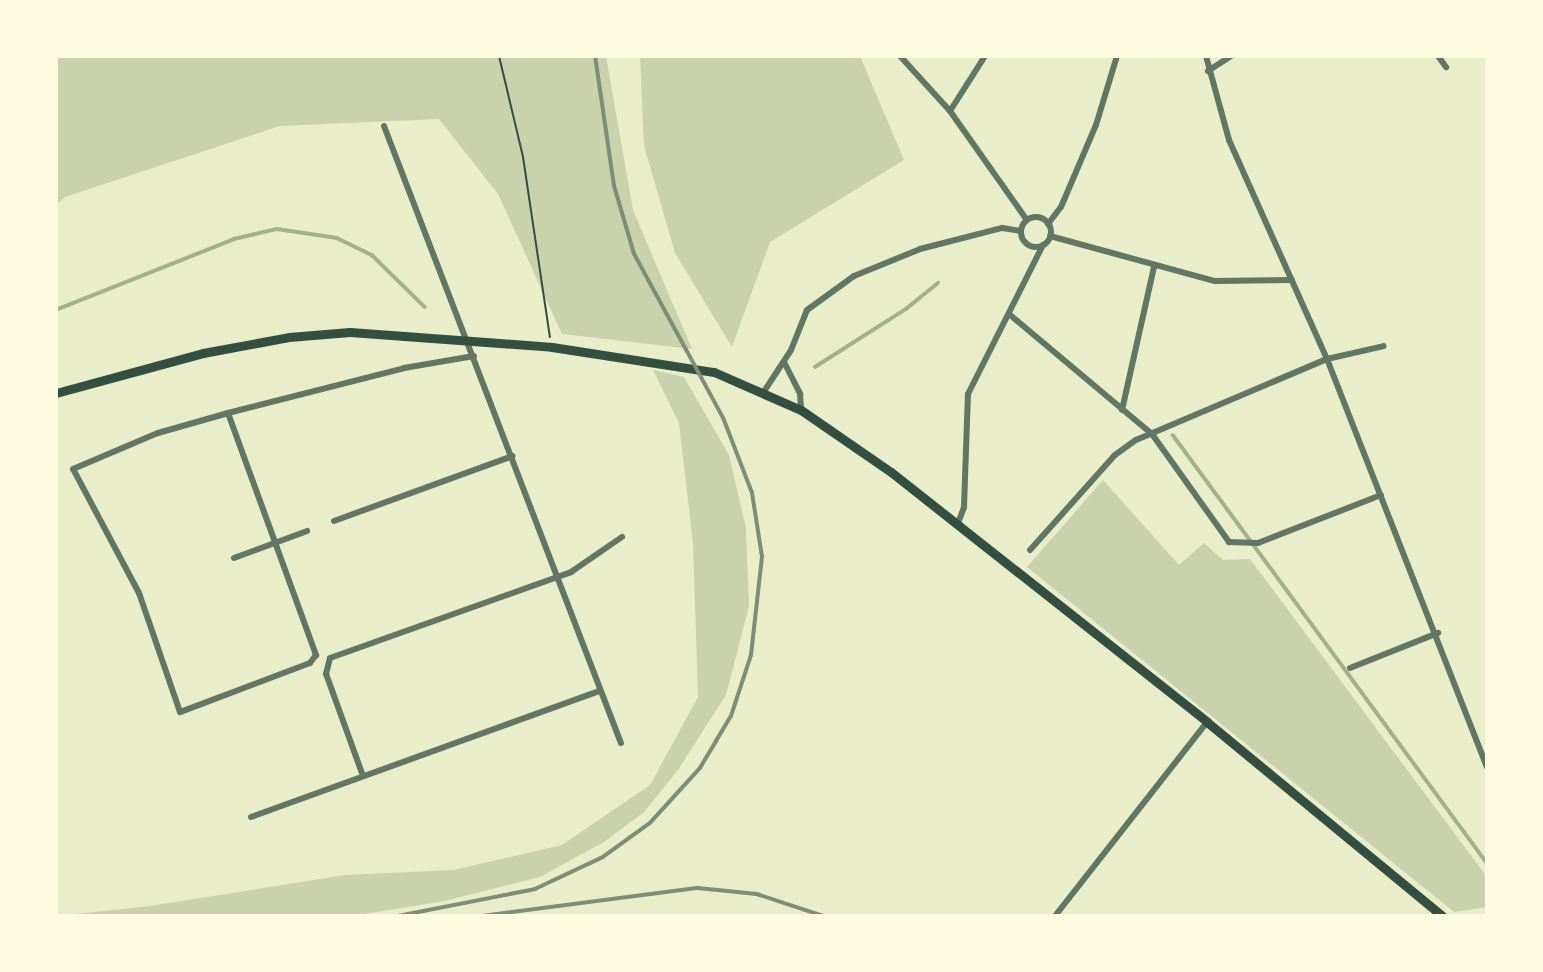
<!DOCTYPE html>
<style>
body{margin:0}
#map{position:relative;width:1543px;height:972px;overflow:hidden;background:#e9edc9;font-family:"Asap Condensed",sans-serif}
div>[style]{position:absolute}
.green>*{inset:0;background:#cad2ad}
.stream>*{height:3.5px;margin:-1.75px;padding:0 1.75px;transform-origin:1.75px;border-radius:1.75px;background:#a3b18a}
.path>*{height:2px;margin:-1px;padding:0 1px;transform-origin:1px;border-radius:1px;background:#344e41}
.minor>*{height:6px;margin:-3px;padding:0 3px;transform-origin:3px;border-radius:3px;background:#617663}
.minor>.ring{margin:-3px;padding:0;box-sizing:content-box;background:none;border:6px solid #617663;border-radius:50%}
.secondary>*{height:9px;margin:-4.5px;padding:0 4.5px;transform-origin:4.5px;border-radius:4.5px;background:#344e41}
.rail>*{height:3.5px;margin:-1.75px;padding:0 1.75px;transform-origin:1.75px;border-radius:1.75px;background:#7c8e77}
span{translate:-50% -50%;white-space:nowrap;text-align:center;line-height:1.15;-webkit-text-stroke:5px #fefae0;paint-order:stroke}
.frame{position:absolute;inset:0;border:58px solid #fefae0;pointer-events:none}
</style>
<div id="map">
<div class="green">
<i style="clip-path:polygon(56px 56px,606px 56px,633px 210px,692px 349px,562px 334px,498px 194px,439px 119px,280px 126px,65px 197px,56px 205px)"></i>
<i style="clip-path:polygon(640px 56px,860px 56px,904px 160px,770px 242px,732px 347px,675px 253px,644px 146px)"></i>
<i style="clip-path:polygon(653px 370px,684px 377px,729px 455px,746px 528px,749px 606px,726px 695px,678px 770px,644px 812px,604px 842px,540px 877px,445px 901px,352px 916px,57px 916px,150px 906px,345px 875px,453px 870px,562px 845px,650px 785px,698px 697px,693px 544px,679px 423px)"></i>
<i style="clip-path:polygon(1103px 480px,1179px 565px,1204px 543px,1223px 560px,1250px 559px,1487px 877px,1487px 907px,1454px 912px,1027px 567px)"></i>
</div>
<div class="stream">
<i style="left:56px;top:310px;width:192px;rotate:-21.7deg"></i>
<i style="left:234px;top:239px;width:44px;rotate:-13.1deg"></i>
<i style="left:277px;top:229px;width:61px;rotate:8.5deg"></i>
<i style="left:337px;top:238px;width:39px;rotate:26deg"></i>
<i style="left:372px;top:255px;width:74px;rotate:44.5deg"></i>
<i style="left:815px;top:367px;width:108px;rotate:-32.5deg"></i>
<i style="left:906px;top:309px;width:41px;rotate:-39.1deg"></i>
<i style="left:1173px;top:435px;width:531px;rotate:53.73deg"></i>
</div>
<div class="path">
<i style="left:499px;top:56px;width:104px;rotate:76.6deg"></i>
<i style="left:523px;top:157px;width:182px;rotate:81.5deg"></i>
</div>
<div class="minor">
<i style="left:900px;top:56px;width:74px;rotate:47.7deg"></i>
<i style="left:950px;top:111px;width:133px;rotate:54.8deg"></i>
<i style="left:1206px;top:56px;width:87px;rotate:74.7deg"></i>
<i style="left:1229px;top:140px;width:240px;rotate:65.9deg"></i>
<i style="left:1327px;top:359px;width:438px;rotate:68.6deg"></i>
<i style="left:1438px;top:56px;width:14px;rotate:54deg"></i>
<i style="left:1208px;top:71px;width:27px;rotate:-33deg"></i>
<i style="left:950px;top:111px;width:65px;rotate:-57.5deg"></i>
<i style="left:384px;top:126px;width:661px;rotate:68.99deg"></i>
<i class="ring" style="left:1021px;top:217px;width:24px;height:24px"></i>
<i style="left:1048px;top:224px;width:21px;rotate:-53deg"></i>
<i style="left:1061px;top:207px;width:89px;rotate:-66.9deg"></i>
<i style="left:1096px;top:125px;width:72px;rotate:-73.1deg"></i>
<i style="left:1050px;top:236px;width:171px;rotate:15.3deg"></i>
<i style="left:1215px;top:281px;width:77px;rotate:-0.7deg"></i>
<i style="left:1009px;top:314px;width:187px;rotate:40deg"></i>
<i style="left:1152px;top:434px;width:133px;rotate:54.5deg"></i>
<i style="left:1229px;top:542px;width:29px;rotate:2deg"></i>
<i style="left:1258px;top:543px;width:132px;rotate:-21.3deg"></i>
<i style="left:784px;top:362px;width:36px;rotate:63deg"></i>
<i style="left:800px;top:394px;width:16px;rotate:86deg"></i>
<i style="left:763px;top:393px;width:51px;rotate:-56.9deg"></i>
<i style="left:791px;top:350px;width:43px;rotate:-68.2deg"></i>
<i style="left:807px;top:310px;width:58px;rotate:-35.9deg"></i>
<i style="left:854px;top:276px;width:71px;rotate:-22.2deg"></i>
<i style="left:920px;top:249px;width:85px;rotate:-14.4deg"></i>
<i style="left:1002px;top:228px;width:19px;rotate:9deg"></i>
<i style="left:1122px;top:410px;width:147px;rotate:-77.4deg"></i>
<i style="left:228px;top:413px;width:258px;rotate:70deg"></i>
<i style="left:316px;top:655px;width:10px;rotate:127deg"></i>
<i style="left:310px;top:663px;width:139px;rotate:159.3deg"></i>
<i style="left:180px;top:712px;width:126px;rotate:-109deg"></i>
<i style="left:139px;top:593px;width:140px;rotate:-118deg"></i>
<i style="left:73px;top:469px;width:92px;rotate:-23deg"></i>
<i style="left:158px;top:433px;width:73px;rotate:-15.9deg"></i>
<i style="left:228px;top:413px;width:182px;rotate:-14.3deg"></i>
<i style="left:404px;top:368px;width:71px;rotate:-9.7deg"></i>
<i style="left:334px;top:521px;width:190px;rotate:-20deg"></i>
<i style="left:958px;top:523px;width:17px;rotate:-69deg"></i>
<i style="left:964px;top:507px;width:113px;rotate:-88deg"></i>
<i style="left:968px;top:394px;width:167px;rotate:-63.3deg"></i>
<i style="left:1030px;top:550px;width:127px;rotate:-48.2deg"></i>
<i style="left:1115px;top:455px;width:26px;rotate:-36deg"></i>
<i style="left:1136px;top:440px;width:207px;rotate:-23deg"></i>
<i style="left:1327px;top:359px;width:58px;rotate:-12.8deg"></i>
<i style="left:234px;top:558px;width:78px;rotate:-20.3deg"></i>
<i style="left:1350px;top:668px;width:95px;rotate:-21.7deg"></i>
<i style="left:363px;top:776px;width:109px;rotate:-109.9deg"></i>
<i style="left:326px;top:674px;width:16px;rotate:-76deg"></i>
<i style="left:330px;top:658px;width:256px;rotate:-19.6deg"></i>
<i style="left:571px;top:572px;width:62px;rotate:-34.5deg"></i>
<i style="left:251px;top:817px;width:370px;rotate:-19.9deg"></i>
<i style="left:1055px;top:916px;width:246px;rotate:-51.9deg"></i>
</div>
<div class="secondary">
<i style="left:56px;top:393px;width:152px;rotate:-15.2deg"></i>
<i style="left:203px;top:353px;width:87px;rotate:-10.5deg"></i>
<i style="left:289px;top:337px;width:61px;rotate:-4.7deg"></i>
<i style="left:350px;top:332px;width:203px;rotate:4.2deg"></i>
<i style="left:552px;top:347px;width:164px;rotate:8.8deg"></i>
<i style="left:714px;top:372px;width:95px;rotate:23.6deg"></i>
<i style="left:801px;top:410px;width:109px;rotate:34.6deg"></i>
<i style="left:891px;top:472px;width:403px;rotate:38.3deg"></i>
<i style="left:1207px;top:722px;width:305px;rotate:39.5deg"></i>
</div>
<div class="rail">
<i style="left:398px;top:916px;width:140px;rotate:-11.1deg"></i>
<i style="left:535px;top:889px;width:75px;rotate:-25.2deg"></i>
<i style="left:603px;top:857px;width:58px;rotate:-35.9deg"></i>
<i style="left:650px;top:823px;width:74px;rotate:-47.7deg"></i>
<i style="left:700px;top:768px;width:31px;rotate:-59deg"></i>
<i style="left:716px;top:741px;width:29px;rotate:-59deg"></i>
<i style="left:731px;top:716px;width:64px;rotate:-71.8deg"></i>
<i style="left:751px;top:655px;width:99px;rotate:-83.6deg"></i>
<i style="left:762px;top:557px;width:65px;rotate:-98.9deg"></i>
<i style="left:752px;top:493px;width:80px;rotate:-111.1deg"></i>
<i style="left:723px;top:418px;width:187px;rotate:-118.5deg"></i>
<i style="left:634px;top:254px;width:71px;rotate:-106.4deg"></i>
<i style="left:614px;top:186px;width:131px;rotate:-98.3deg"></i>
<i style="left:482px;top:916px;width:218px;rotate:-7.4deg"></i>
<i style="left:698px;top:888px;width:59px;rotate:5.8deg"></i>
<i style="left:757px;top:894px;width:71px;rotate:18.2deg"></i>
</div>
<div class="frame"></div>
</div>
